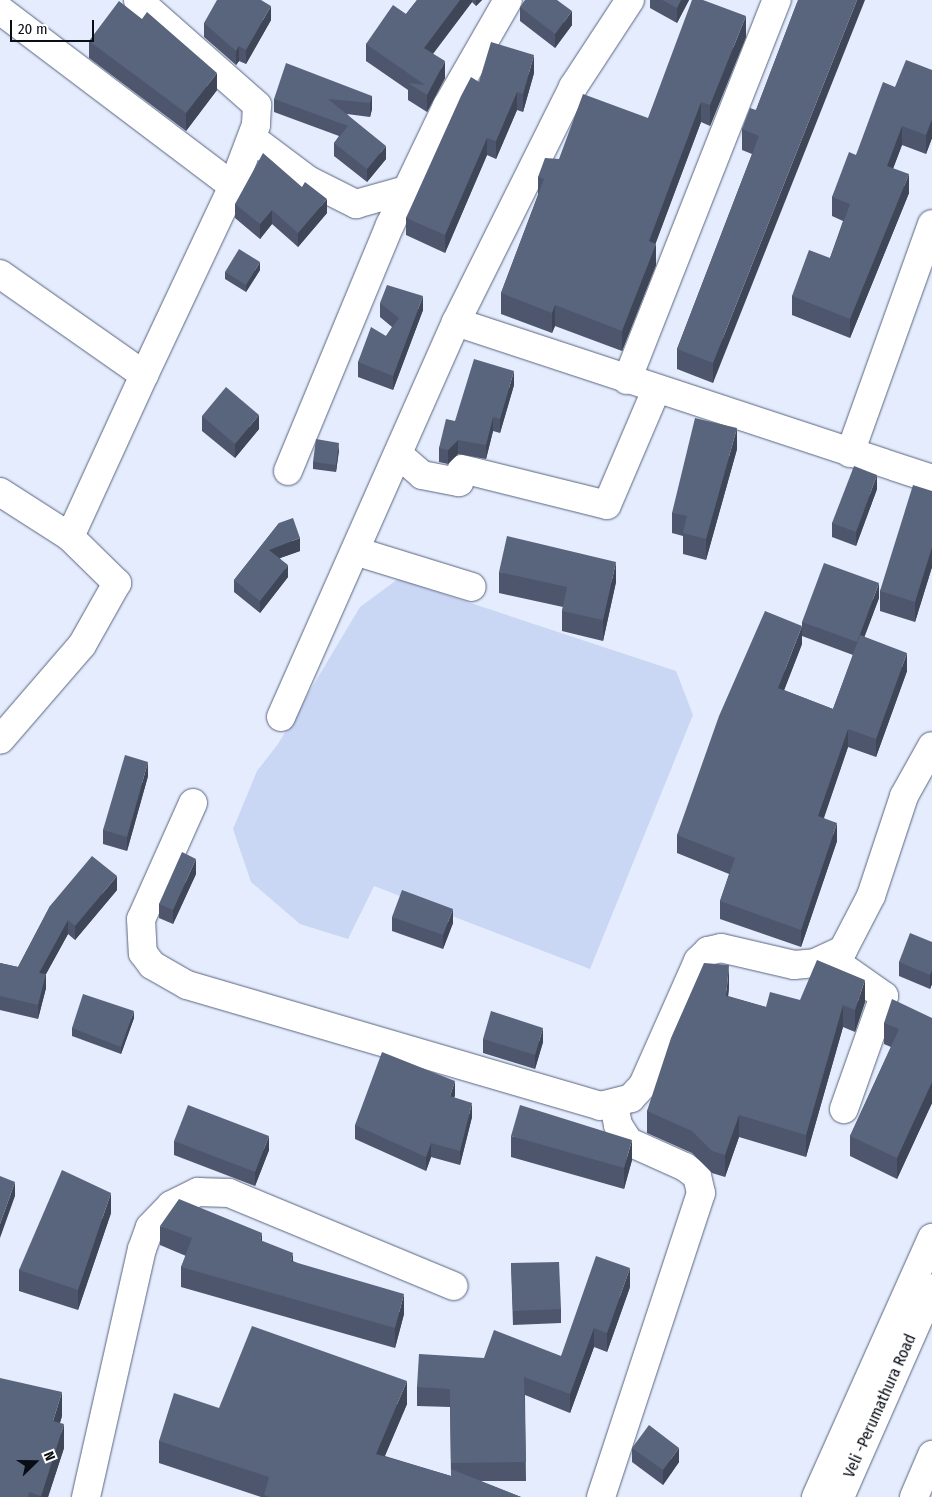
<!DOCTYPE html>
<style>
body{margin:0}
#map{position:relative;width:932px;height:1497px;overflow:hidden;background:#e4ecfe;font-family:"Fira Sans Condensed",sans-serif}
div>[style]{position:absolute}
.green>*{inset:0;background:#c9d6f4}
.roads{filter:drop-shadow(0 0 1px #59647d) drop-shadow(0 0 1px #59647d)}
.minor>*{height:28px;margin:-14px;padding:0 14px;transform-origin:14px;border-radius:14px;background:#fff}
.major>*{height:28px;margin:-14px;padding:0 14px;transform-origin:14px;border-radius:14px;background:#fff}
.wall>*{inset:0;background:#4d566c}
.shaded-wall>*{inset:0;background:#3e4658}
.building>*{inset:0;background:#59647d}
span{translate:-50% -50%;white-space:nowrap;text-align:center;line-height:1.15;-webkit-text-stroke:4px #fff;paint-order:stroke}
.street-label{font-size:16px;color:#090d16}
.north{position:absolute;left:10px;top:1437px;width:50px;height:50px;-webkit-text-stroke:4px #fff;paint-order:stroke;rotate:68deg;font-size:14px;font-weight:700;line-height:20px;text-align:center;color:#090d16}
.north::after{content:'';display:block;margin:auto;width:18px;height:22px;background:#090d16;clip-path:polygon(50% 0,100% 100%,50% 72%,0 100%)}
.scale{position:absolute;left:10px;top:20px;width:84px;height:22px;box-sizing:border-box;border:2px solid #090d16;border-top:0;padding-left:6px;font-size:15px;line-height:18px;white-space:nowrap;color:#090d16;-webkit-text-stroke:4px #fff;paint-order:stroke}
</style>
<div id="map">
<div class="green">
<i style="clip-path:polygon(398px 579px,676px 671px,693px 715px,590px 969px,374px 886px,348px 939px,300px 924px,251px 882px,233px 829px,257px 771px,278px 744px,360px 607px)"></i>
</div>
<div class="roads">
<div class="minor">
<i style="left:138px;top:0;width:159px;rotate:41.4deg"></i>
<i style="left:257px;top:105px;width:20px;rotate:93deg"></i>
<i style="left:256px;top:125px;width:65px;rotate:110.7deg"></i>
<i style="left:233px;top:186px;width:209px;rotate:115.2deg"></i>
<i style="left:0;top:10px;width:292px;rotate:37.1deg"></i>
<i style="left:252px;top:138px;width:70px;rotate:36.9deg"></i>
<i style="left:308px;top:180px;width:54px;rotate:26.6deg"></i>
<i style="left:356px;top:204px;width:52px;rotate:-15.6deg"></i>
<i style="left:0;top:274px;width:176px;rotate:35deg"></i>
<i style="left:144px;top:375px;width:178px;rotate:114.6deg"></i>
<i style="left:70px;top:537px;width:66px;rotate:44.4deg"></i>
<i style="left:117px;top:583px;width:71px;rotate:119.4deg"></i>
<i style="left:82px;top:645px;width:125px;rotate:130.8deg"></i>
<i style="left:456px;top:322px;width:501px;rotate:18.25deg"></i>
<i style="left:627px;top:380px;width:409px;rotate:-68.5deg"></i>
<i style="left:850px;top:453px;width:243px;rotate:-70.3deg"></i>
<i style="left:398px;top:454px;width:32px;rotate:41deg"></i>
<i style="left:422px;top:475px;width:38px;rotate:11deg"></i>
<i style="left:459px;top:482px;width:13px;rotate:-77deg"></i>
<i style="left:462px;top:469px;width:149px;rotate:13.9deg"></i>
<i style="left:607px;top:505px;width:125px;rotate:-66.9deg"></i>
<i style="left:288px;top:471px;width:266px;rotate:-67.5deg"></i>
<i style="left:390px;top:225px;width:132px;rotate:-64.4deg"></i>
<i style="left:447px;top:106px;width:122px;rotate:-60.1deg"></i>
<i style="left:0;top:492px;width:83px;rotate:32.7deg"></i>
<i style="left:355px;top:551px;width:122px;rotate:17.1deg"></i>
<i style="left:281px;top:717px;width:432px;rotate:-66.1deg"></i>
<i style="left:456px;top:322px;width:263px;rotate:-63.5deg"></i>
<i style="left:573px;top:87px;width:104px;rotate:-56.8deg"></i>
<i style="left:193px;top:803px;width:127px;rotate:114.1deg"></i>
<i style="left:141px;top:919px;width:34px;rotate:87deg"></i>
<i style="left:143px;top:953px;width:15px;rotate:53deg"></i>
<i style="left:152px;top:965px;width:40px;rotate:29.7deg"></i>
<i style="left:187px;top:985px;width:430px;rotate:16.3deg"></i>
<i style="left:600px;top:1106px;width:32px;rotate:-14deg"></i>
<i style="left:631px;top:1098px;width:18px;rotate:-47deg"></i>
<i style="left:643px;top:1085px;width:136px;rotate:-66.1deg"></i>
<i style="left:698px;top:961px;width:14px;rotate:-45deg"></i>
<i style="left:708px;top:951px;width:13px;rotate:-13deg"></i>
<i style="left:721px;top:948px;width:75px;rotate:13.1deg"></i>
<i style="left:794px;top:965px;width:21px;rotate:-5deg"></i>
<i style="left:815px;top:963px;width:31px;rotate:-25deg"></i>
<i style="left:843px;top:950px;width:61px;rotate:-62.6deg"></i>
<i style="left:871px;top:896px;width:105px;rotate:-71.7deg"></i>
<i style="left:904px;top:796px;width:57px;rotate:-60.8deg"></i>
<i style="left:830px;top:958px;width:66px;rotate:35.1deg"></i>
<i style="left:884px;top:996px;width:120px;rotate:109.5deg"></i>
<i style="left:86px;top:1497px;width:254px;rotate:-77.3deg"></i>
<i style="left:142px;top:1249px;width:23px;rotate:-70deg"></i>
<i style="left:150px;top:1227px;width:30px;rotate:-46deg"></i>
<i style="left:171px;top:1205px;width:30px;rotate:-26deg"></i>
<i style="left:198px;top:1192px;width:31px;rotate:2deg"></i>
<i style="left:229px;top:1193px;width:243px;rotate:22.5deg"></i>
<i style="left:601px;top:1497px;width:320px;rotate:-71.8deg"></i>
<i style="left:701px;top:1193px;width:17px;rotate:-103deg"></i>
<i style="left:697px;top:1176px;width:15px;rotate:-143deg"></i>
<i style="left:685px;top:1167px;width:61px;rotate:-155.9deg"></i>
<i style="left:629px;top:1142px;width:20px;rotate:-123deg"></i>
<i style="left:618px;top:1125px;width:20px;rotate:-101deg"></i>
<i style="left:914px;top:1497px;width:46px;rotate:-66.8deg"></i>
</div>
<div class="major">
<i style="left:816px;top:1497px;width:284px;rotate:-65.9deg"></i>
<i style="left:840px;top:1497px;width:228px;rotate:-66.2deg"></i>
</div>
</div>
<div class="wall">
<i style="clip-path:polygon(417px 0,482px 0,476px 6px,472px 2px,433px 54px,445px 78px,427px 112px,408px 100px,408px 90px,366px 61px,366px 44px,406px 14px)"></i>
<i style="clip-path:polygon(650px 0,689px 0,677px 23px,650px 8px)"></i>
<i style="clip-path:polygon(798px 0,713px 383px,677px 369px,677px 349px,752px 154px,742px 150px,742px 129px,756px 110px)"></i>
<i style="clip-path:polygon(520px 7px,572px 25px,555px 48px,520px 21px)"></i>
<i style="clip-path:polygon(271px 20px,246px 64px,239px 61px,236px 65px,204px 37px,204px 23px)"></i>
<i style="clip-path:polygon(746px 37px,710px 126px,701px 122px,655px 244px,656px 265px,622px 351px,555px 326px,552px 333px,501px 314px,501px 293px,538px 195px,538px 177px,559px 159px,648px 118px)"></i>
<i style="clip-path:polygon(89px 41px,217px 90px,186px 131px,89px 58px)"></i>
<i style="clip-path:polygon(932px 70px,932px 138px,926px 154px,902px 145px,893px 168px,909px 193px,850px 338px,792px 315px,792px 296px,830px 258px,843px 221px,832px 216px,832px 197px,895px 87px)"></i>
<i style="clip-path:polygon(534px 73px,523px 112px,517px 110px,496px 159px,487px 155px,445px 253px,406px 235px,406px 218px,479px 82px)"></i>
<i style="clip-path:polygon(372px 96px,372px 109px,370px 117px,347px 114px,386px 159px,367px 182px,334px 156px,334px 143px,339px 136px,274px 112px,274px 99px)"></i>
<i style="clip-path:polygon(302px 187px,327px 213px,298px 247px,272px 224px,260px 239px,235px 218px,235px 204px)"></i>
<i style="clip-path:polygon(260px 270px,246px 292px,225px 279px,225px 272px)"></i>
<i style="clip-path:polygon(380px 303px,423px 310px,393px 390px,358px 377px,358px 362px,386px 336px,392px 327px,380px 317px)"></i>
<i style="clip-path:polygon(514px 385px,500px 433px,493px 431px,486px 459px,458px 454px,448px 464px,439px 462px,439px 448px,455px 421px)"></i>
<i style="clip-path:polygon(202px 416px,259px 429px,235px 458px,202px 431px)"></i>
<i style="clip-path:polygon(737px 449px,706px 560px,683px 554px,683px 536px,672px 533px,672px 513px)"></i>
<i style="clip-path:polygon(339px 450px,336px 472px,313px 469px,313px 462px)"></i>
<i style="clip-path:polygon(877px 489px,856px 546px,832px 537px,832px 523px)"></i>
<i style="clip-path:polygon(932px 491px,932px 567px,915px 622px,880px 611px,880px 591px)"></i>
<i style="clip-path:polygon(279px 523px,300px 551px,280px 558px,288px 577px,260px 613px,234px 592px,234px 580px)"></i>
<i style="clip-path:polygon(499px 572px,616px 582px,603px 641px,562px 631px,562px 611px,563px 607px,499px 593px)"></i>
<i style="clip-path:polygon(879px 598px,864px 637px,907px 671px,876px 757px,848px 747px,824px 818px,837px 841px,801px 947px,720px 919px,720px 901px,729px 874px,677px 853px,677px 835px,802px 644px,784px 690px,833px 709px,853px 655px,802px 636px,802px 622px)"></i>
<i style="clip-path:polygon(148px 776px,127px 851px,103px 844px,103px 830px)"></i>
<i style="clip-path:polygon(196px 874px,173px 924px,159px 918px,159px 904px)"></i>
<i style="clip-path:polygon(117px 890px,75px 940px,68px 934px,46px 974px,46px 988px,38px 1019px,0 1010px,0 963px,18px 967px,50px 906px)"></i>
<i style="clip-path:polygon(392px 917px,453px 923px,443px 949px,392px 931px)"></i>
<i style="clip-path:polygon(932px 942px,932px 984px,930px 989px,899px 976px,899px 962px)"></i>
<i style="clip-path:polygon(729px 987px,728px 996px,766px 1007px,800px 1000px,865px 1002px,855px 1032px,843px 1027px,806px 1157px,739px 1137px,725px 1177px,712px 1173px,692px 1153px,647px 1133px,647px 1111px)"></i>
<i style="clip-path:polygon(134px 1018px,121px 1054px,72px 1036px,72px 1028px)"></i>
<i style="clip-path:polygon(932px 1018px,932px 1103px,897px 1179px,850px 1156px,850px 1136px,891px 1047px,884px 1044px,884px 1023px)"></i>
<i style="clip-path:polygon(483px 1039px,543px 1042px,535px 1069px,483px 1053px)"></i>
<i style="clip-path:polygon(455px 1095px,454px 1098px,472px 1117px,460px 1165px,431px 1157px,426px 1171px,355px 1139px,355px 1125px)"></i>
<i style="clip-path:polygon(511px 1136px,632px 1160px,624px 1189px,511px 1157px)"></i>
<i style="clip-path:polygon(174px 1141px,269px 1150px,255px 1186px,174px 1155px)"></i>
<i style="clip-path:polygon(111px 1213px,78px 1310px,19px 1291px,19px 1270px)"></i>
<i style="clip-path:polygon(160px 1226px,293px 1261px,404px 1314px,395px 1348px,181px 1287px,181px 1267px,186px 1256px,160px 1245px)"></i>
<i style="clip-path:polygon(511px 1263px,561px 1309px,561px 1323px,513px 1325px)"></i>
<i style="clip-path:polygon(630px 1287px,607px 1352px,594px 1347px,570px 1413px,525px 1395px,526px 1481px,480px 1481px,521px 1497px,261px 1497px,159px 1463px,159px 1441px,219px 1408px,407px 1404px,385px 1456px,451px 1476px,450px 1407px,417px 1406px,417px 1387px,484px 1358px,561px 1356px)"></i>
<i style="clip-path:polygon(62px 1416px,60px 1423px,64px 1448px,48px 1497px,0 1497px)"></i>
<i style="clip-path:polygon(632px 1448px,679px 1462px,663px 1485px,632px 1462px)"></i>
</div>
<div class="shaded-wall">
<i style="clip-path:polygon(460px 0,472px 0,472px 2px,424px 65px,424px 48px)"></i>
<i style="clip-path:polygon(476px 0,482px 0,476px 6px)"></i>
<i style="clip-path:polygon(681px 0,689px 0,677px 23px,677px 8px)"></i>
<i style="clip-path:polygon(857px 0,865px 0,713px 383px,713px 363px)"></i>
<i style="clip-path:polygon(271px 6px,271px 20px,246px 64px,246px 50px)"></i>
<i style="clip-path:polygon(572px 11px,572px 25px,555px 48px,555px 34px)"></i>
<i style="clip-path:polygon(746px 16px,746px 37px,710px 126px,710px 105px)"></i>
<i style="clip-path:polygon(239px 46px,239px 61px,236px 65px,236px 51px)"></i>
<i style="clip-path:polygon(534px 55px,534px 73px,523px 112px,523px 94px)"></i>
<i style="clip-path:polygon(445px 61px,445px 78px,427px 112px,427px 95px)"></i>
<i style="clip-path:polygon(217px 73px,217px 90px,186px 131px,186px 113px)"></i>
<i style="clip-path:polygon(517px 92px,517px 110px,496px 159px,496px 141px)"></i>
<i style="clip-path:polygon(372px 96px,372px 109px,370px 117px,370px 103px)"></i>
<i style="clip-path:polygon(701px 102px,701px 122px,651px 256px,656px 244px,656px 265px,622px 351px,622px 331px,649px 241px)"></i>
<i style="clip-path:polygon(932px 119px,932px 138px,926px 154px,926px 135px)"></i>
<i style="clip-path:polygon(902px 126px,902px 145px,887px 185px,887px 166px)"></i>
<i style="clip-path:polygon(487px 138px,487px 155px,445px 253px,445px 235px)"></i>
<i style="clip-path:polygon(386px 146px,386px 159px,367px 182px,367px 169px)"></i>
<i style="clip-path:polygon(909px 174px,909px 193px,850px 338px,850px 319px)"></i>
<i style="clip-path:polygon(327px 199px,327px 213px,298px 247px,298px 233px)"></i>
<i style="clip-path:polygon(272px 210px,272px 224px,260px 239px,260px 224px)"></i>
<i style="clip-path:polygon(260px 262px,260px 270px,246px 292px,246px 285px)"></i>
<i style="clip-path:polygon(423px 296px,423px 310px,393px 390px,393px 376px)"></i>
<i style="clip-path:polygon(555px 305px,555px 326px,552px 333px,552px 313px)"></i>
<i style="clip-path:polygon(514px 371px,514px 385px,500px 433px,500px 419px)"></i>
<i style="clip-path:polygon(259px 415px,259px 429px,235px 458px,235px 444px)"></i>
<i style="clip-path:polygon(493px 417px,493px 431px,486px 459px,486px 445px)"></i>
<i style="clip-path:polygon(737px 428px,737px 449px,706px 560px,706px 539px)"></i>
<i style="clip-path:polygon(458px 440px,458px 454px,448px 464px,448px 450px)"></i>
<i style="clip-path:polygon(339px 443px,339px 450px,336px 472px,336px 465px)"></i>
<i style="clip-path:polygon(877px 475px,877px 489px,856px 546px,856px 532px)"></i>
<i style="clip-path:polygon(300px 538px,300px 551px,269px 562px,269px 550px)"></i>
<i style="clip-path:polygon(932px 547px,932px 567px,915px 622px,915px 602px)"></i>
<i style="clip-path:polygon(616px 562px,616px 582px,603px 641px,603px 620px)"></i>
<i style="clip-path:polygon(288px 565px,288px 577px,260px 613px,260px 601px)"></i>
<i style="clip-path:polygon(879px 583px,879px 598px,857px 657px,857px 643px)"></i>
<i style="clip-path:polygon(802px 626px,802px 644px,778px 706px,778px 688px)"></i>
<i style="clip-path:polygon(907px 653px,907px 671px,876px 757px,876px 739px)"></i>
<i style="clip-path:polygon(848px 729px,848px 747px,818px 834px,818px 816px)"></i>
<i style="clip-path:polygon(148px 762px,148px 776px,127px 851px,127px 837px)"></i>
<i style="clip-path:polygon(837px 823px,837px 841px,801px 947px,801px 930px)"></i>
<i style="clip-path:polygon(196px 859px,196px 874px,173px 924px,173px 910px)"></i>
<i style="clip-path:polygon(117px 876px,117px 890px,75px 940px,75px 926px)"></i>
<i style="clip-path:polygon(453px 909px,453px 923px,443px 949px,443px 935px)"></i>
<i style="clip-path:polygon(68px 920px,68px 934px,46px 974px,46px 988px,38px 1019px,39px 973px)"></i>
<i style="clip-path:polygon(729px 965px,729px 987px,726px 1018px,726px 996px)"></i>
<i style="clip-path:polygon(932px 970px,932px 984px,930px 989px,930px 975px)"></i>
<i style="clip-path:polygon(865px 980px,865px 1002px,855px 1032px,855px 1010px)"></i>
<i style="clip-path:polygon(843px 1005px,843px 1027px,806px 1157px,806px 1135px)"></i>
<i style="clip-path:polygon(134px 1011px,134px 1018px,121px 1054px,121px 1047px)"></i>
<i style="clip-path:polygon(543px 1028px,543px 1042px,535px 1069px,535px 1055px)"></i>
<i style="clip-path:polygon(455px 1081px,455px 1095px,450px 1110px,450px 1096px)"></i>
<i style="clip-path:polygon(932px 1082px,932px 1103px,897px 1179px,897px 1158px)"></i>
<i style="clip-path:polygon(472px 1103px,472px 1117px,460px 1165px,460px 1151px)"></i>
<i style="clip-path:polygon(739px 1115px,739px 1137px,725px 1177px,725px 1155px)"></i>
<i style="clip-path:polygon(269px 1136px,269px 1150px,255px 1186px,255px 1172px)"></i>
<i style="clip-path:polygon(632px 1140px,632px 1160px,624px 1189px,624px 1168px)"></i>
<i style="clip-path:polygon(431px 1143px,431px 1157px,426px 1171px,426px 1157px)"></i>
<i style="clip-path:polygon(15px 1182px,15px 1196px,0 1238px,0 1224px)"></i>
<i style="clip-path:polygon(111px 1193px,111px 1213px,78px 1310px,78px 1290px)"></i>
<i style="clip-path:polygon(262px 1233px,262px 1253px,260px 1240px)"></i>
<i style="clip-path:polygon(293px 1253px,293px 1273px,291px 1261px)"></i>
<i style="clip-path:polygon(630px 1268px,630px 1287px,607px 1352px,607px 1333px)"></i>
<i style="clip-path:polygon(404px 1294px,404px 1314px,395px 1348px,395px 1328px)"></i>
<i style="clip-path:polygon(594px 1328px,594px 1347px,570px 1413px,570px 1394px)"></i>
<i style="clip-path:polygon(407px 1381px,407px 1404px,376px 1476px,376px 1454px)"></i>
<i style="clip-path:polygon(62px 1392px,62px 1416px,53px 1445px,53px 1421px)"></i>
<i style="clip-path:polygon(64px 1424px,64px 1448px,48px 1497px,41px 1497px)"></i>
<i style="clip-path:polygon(679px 1448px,679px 1462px,663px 1485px,663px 1470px)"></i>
</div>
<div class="building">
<i style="clip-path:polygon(217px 0,261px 0,271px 6px,246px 50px,239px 46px,236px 51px,204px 23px)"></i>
<i style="clip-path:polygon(417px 0,460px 0,424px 48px,445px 61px,427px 95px,408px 83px,425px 85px,366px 44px,393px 5px,406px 14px)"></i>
<i style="clip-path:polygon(525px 0,557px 0,572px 11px,555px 34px,520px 7px)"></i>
<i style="clip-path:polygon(662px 0,681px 0,677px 8px)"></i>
<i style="clip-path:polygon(692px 0,703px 0,746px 16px,710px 105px,701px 102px,649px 241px,656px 244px,622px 331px,555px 305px,552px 313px,501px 293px,544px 179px,538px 177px,545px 158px,559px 159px,583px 94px,648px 118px)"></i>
<i style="clip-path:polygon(798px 0,857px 0,713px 363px,677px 349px,759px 136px,742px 129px,750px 108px,756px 110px)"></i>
<i style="clip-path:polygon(119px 1px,142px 19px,147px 12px,217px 73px,186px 113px,89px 41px)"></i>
<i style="clip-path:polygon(491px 42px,534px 55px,523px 94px,517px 92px,496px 141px,487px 138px,445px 235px,406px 218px,461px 96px,471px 77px,479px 82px)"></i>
<i style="clip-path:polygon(906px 60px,932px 70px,932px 119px,926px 135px,902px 126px,887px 166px,909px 174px,850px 319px,792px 296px,809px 250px,830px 258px,850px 204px,832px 197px,849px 152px,856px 155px,883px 82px,895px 87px)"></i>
<i style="clip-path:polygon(286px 63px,372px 96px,370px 103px,328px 99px,386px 146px,367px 169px,334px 143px,348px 126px,274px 99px)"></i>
<i style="clip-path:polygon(263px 153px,302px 187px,305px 182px,327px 199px,298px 233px,272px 210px,260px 224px,235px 204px)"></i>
<i style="clip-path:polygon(239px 249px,260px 262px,246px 285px,225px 272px)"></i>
<i style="clip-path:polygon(387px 285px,423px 296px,393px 376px,358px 362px,371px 327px,386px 336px,399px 318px,380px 303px)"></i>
<i style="clip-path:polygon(474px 359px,514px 371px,500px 419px,493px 417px,486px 445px,458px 440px,448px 450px,439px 448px,446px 419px,455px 421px)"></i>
<i style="clip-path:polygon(226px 387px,259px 415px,235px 444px,202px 416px)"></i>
<i style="clip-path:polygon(695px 418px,737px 428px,706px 539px,683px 533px,687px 516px,672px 513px)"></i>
<i style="clip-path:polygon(316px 439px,339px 443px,336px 465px,313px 462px)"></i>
<i style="clip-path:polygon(854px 466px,877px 475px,856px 532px,832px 523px)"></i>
<i style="clip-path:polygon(913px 485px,932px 491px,932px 547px,915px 602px,880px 591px)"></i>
<i style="clip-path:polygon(293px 518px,300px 538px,269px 550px,288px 565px,260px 601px,234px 580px,279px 523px)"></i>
<i style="clip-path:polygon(507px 536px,616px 562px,603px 620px,562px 611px,567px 587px,499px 572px)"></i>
<i style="clip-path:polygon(824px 563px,879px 583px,857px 642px,802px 622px)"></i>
<i style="clip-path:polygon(765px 611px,802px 626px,778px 688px,833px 709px,860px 635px,907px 653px,876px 739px,848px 729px,818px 816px,837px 823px,801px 930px,720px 901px,735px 858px,677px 835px,719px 716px)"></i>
<i style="clip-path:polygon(125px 755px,148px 762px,127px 837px,103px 830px)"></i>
<i style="clip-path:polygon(182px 852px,196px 859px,173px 910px,159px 904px)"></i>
<i style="clip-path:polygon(92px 856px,117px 876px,75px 926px,68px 920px,39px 973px,46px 974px,38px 1005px,0 996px,0 963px,18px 967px,50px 906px)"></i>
<i style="clip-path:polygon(402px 890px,453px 909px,443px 935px,392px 917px)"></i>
<i style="clip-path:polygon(910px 933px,932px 942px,932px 970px,930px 975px,899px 962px)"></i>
<i style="clip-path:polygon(817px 960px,865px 980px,855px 1010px,843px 1005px,806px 1135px,739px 1115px,725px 1155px,712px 1151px,692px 1131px,647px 1111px,671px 1038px,704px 963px,729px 965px,726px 996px,766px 1007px,770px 992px,800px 1000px)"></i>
<i style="clip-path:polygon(83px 994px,134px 1011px,121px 1047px,72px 1028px)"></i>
<i style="clip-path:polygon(892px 999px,932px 1018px,932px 1082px,897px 1158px,850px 1136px,899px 1029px,884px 1023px)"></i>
<i style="clip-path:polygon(491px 1011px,543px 1028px,535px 1055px,483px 1039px)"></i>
<i style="clip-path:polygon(382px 1052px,455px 1081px,450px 1096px,472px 1103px,460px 1151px,431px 1143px,426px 1157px,355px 1125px)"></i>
<i style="clip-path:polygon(188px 1105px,269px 1136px,255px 1172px,174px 1141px)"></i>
<i style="clip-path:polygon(520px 1105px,632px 1140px,624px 1168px,511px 1136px)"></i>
<i style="clip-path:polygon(62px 1170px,111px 1193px,78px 1290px,19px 1270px)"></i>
<i style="clip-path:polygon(0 1176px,15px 1182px,0 1224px)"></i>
<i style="clip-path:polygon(179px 1199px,262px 1233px,260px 1240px,293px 1253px,291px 1261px,404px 1294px,395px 1328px,181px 1267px,192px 1238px,160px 1226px)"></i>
<i style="clip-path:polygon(596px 1256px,630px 1268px,607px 1333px,594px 1328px,570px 1394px,524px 1377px,526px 1462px,451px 1463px,450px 1389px,417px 1387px,419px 1354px,484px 1358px,494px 1330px,561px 1356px)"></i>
<i style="clip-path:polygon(559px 1262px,561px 1309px,513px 1311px,511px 1263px)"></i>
<i style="clip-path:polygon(252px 1326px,407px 1381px,376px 1454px,451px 1476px,451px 1469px,521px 1497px,270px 1497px,264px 1495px,269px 1477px,159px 1441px,174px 1393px,219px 1408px)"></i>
<i style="clip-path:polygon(0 1378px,62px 1392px,53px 1421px,64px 1424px,41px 1496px,29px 1492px,28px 1497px,0 1497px)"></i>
<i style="clip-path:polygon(649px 1425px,679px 1448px,663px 1470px,632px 1448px)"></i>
</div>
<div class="street-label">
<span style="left:880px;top:1406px;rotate:-66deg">Veli -Perumathura Road</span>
</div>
<div class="north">N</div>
<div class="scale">20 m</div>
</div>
